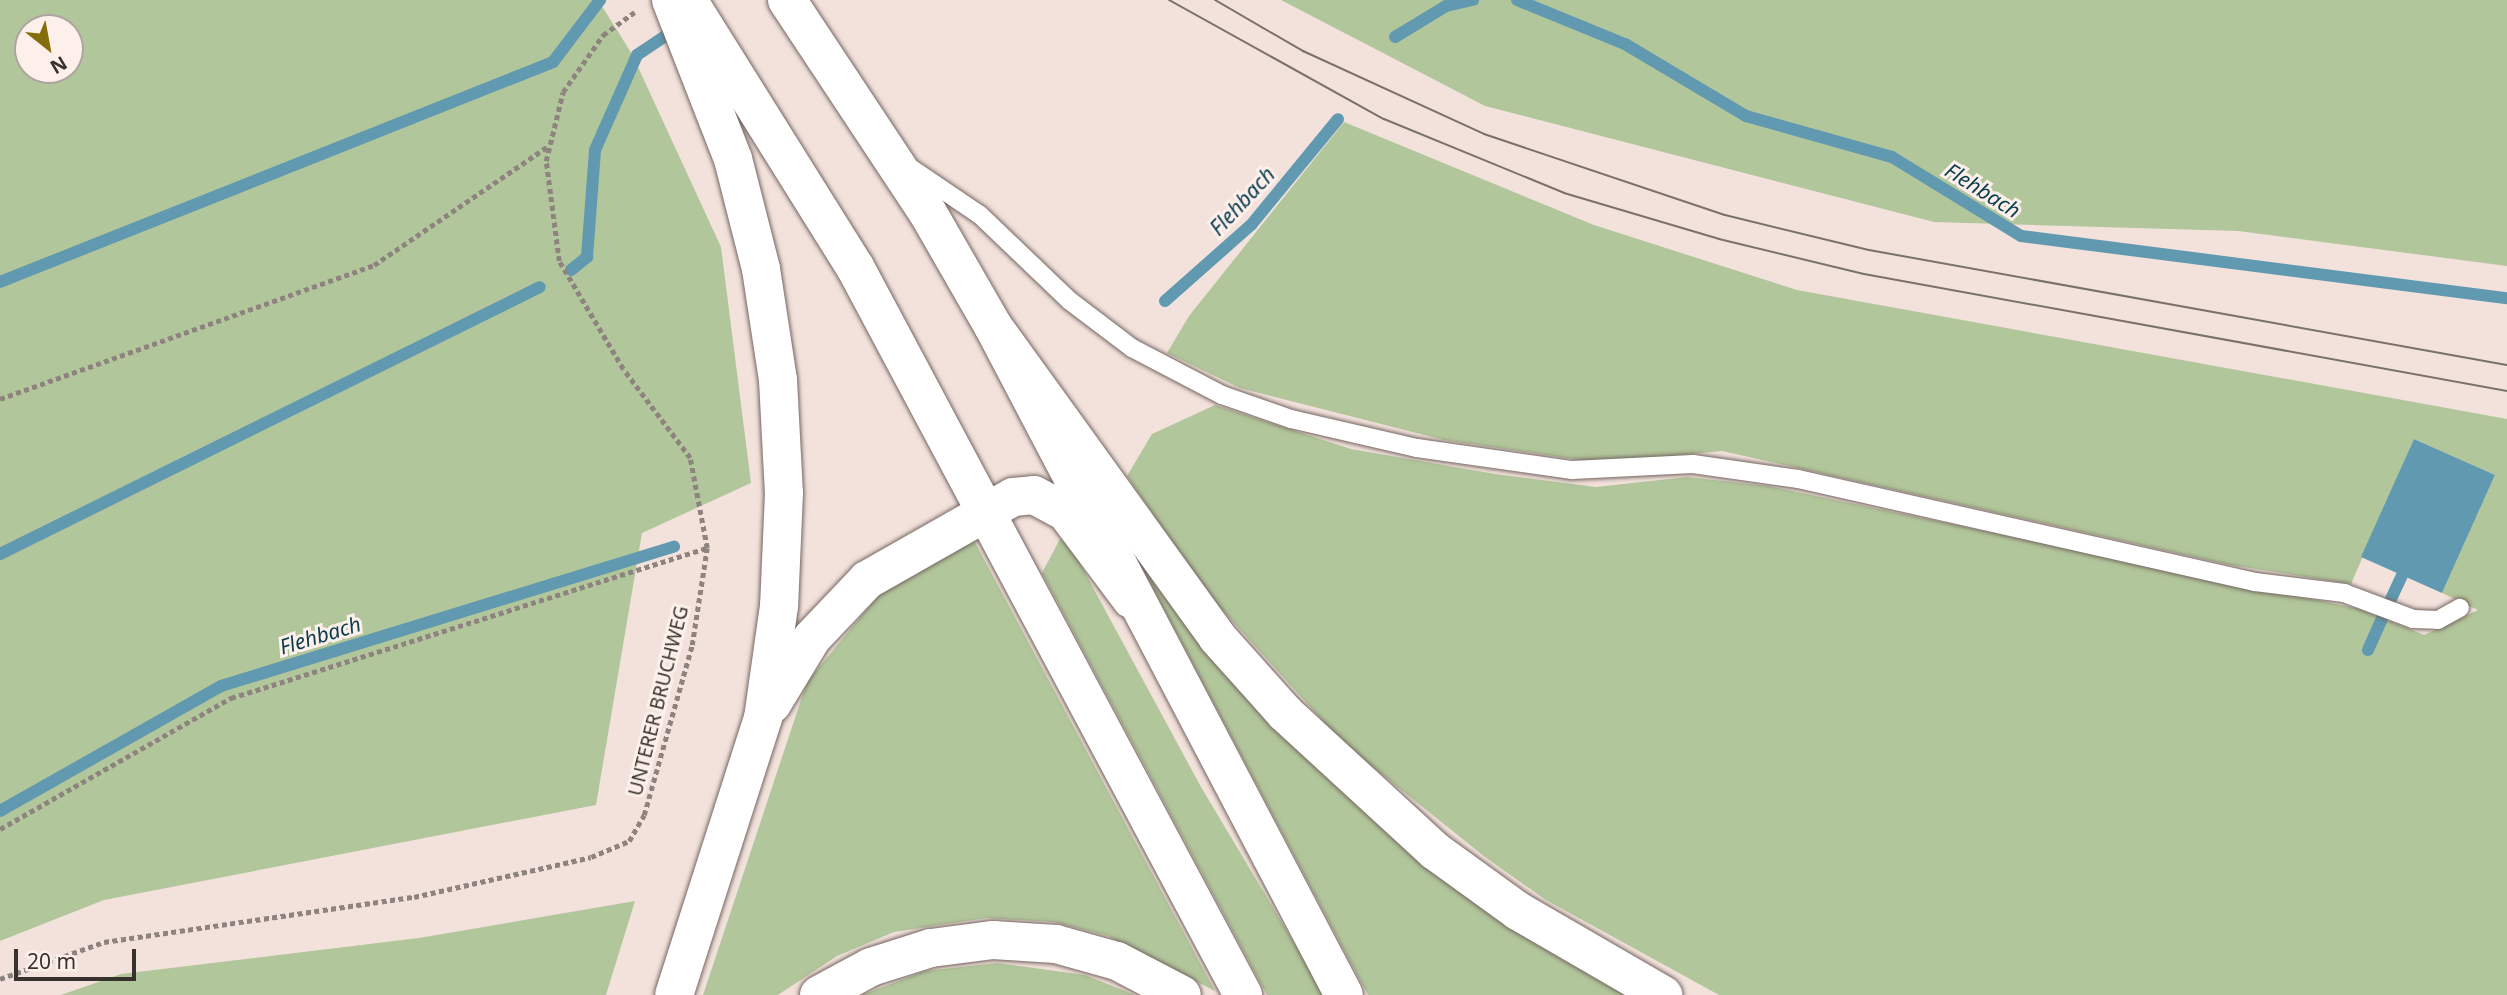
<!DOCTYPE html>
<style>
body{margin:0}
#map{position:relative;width:2507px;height:995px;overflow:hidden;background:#f3e2dc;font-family:"Noto Sans",sans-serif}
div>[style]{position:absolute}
.green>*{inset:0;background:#b2c69b}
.water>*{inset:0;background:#6099b0}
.stream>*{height:12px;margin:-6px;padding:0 6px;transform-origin:6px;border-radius:6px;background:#6099b0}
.path>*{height:4.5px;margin-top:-2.25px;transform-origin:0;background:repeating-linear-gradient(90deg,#8e837f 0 5px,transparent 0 8.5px)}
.roads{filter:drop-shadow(0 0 2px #746661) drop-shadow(0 0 2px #746661)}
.service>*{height:18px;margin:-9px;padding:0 9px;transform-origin:9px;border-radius:9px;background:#fff}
.secondary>*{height:38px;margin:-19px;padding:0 19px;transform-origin:19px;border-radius:19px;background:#fff}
.motorway>*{height:38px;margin:-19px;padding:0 19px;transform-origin:19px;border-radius:19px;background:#fff}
.tram>*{height:2px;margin:-1px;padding:0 1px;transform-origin:1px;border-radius:1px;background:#7a706c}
span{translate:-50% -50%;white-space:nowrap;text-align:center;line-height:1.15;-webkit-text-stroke:6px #fdf0eb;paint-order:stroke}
.street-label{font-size:19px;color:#38322f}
.water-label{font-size:21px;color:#093d4e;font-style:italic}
.north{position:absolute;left:14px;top:14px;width:70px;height:70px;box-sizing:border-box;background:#fdf0eb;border:2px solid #aea4a0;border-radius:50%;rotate:149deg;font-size:19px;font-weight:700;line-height:28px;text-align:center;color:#38322f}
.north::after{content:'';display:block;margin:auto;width:24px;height:32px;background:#866d0b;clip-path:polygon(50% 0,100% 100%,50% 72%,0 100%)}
.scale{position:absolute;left:14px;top:949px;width:122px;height:32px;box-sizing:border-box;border:4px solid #38322f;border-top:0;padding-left:9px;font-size:21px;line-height:24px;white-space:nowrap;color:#38322f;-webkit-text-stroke:5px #fdf0eb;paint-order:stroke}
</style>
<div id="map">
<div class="green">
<i style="clip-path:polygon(evenodd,0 0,598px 0,632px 54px,721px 247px,751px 483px,642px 533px,596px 805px,104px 900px,0 941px,0 0,28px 28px,70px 28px,70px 70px,28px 70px,28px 28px)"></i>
<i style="clip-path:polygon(1281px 0,2507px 0,2507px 266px,2238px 231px,1934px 222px,1485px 106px)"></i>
<i style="clip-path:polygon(1344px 122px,1594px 225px,1797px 290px,2507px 419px,2507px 995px,1719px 995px,1546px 900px,1485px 857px,1344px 744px,1206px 592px,1127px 476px,1152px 434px,1215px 405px,1351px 449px,1495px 474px,1596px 487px,1687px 477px,1768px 486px,2360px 609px,2424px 635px,2478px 610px,2442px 593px,2495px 475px,2414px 439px,2351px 584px,2230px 565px,1722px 451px,1601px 463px,1444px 440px,1240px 388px,1167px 353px,1189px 316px)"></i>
<i style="clip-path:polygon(970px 533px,1215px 991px,1108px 936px,1053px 922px,986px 918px,894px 932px,837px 956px,778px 995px,703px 995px,807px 682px,881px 592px)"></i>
<i style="clip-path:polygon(1060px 539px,1071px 547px,1201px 787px,1325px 995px,1267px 995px,1042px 573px)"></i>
<i style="clip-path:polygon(1138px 560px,1182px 616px,1632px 995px,1368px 995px)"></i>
<i style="clip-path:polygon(635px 901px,606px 995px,61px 995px,121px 974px,419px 938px)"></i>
<i style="clip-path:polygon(997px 963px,1085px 975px,1135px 995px,862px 995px,925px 971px)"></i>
</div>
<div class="water">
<i style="clip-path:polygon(2414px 439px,2495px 475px,2442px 593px,2361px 557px)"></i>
</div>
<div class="stream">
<i style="left:1517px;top:0;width:117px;rotate:22.2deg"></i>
<i style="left:1625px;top:44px;width:141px;rotate:30.8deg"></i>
<i style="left:1746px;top:116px;width:152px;rotate:15.7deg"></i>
<i style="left:1892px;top:157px;width:151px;rotate:31.5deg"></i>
<i style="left:2021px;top:236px;width:490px;rotate:7.3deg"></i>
<i style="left:1395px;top:37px;width:60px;rotate:-31.3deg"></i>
<i style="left:1446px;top:6px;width:28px;rotate:-13deg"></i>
<i style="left:571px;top:270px;width:21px;rotate:-39deg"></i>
<i style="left:587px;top:257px;width:107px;rotate:-85.7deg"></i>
<i style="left:595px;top:150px;width:104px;rotate:-66.1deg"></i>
<i style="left:637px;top:55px;width:48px;rotate:-34deg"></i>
<i style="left:0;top:282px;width:595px;rotate:-21.69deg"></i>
<i style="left:553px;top:62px;width:78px;rotate:-52.8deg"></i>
<i style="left:1165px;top:301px;width:115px;rotate:-41.5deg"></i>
<i style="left:1251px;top:225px;width:137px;rotate:-50.6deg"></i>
<i style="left:0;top:554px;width:602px;rotate:-26.31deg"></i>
<i style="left:2391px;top:599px;width:26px;rotate:-65deg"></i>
<i style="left:2368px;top:650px;width:34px;rotate:-66deg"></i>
<i style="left:0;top:811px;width:254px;rotate:-29.5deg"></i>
<i style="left:221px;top:686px;width:474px;rotate:-17.1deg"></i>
</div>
<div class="path">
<i style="left:0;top:399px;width:397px;rotate:-19.7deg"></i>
<i style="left:374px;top:265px;width:209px;rotate:-34.3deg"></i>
<i style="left:0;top:829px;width:266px;rotate:-29.6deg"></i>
<i style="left:231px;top:698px;width:499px;rotate:-17.5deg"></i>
<i style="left:0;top:979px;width:110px;rotate:-19.6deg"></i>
<i style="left:104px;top:942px;width:313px;rotate:-8.3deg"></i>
<i style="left:414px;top:897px;width:181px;rotate:-12.7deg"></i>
<i style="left:591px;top:857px;width:41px;rotate:-22.8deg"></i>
<i style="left:629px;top:841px;width:30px;rotate:-60deg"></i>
<i style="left:644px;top:815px;width:177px;rotate:-74.2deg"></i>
<i style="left:692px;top:645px;width:98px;rotate:-81.2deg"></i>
<i style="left:707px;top:548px;width:92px;rotate:-100.7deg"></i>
<i style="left:690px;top:458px;width:111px;rotate:-127deg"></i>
<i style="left:623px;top:369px;width:126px;rotate:-120.7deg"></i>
<i style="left:559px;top:261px;width:101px;rotate:-97.4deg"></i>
<i style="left:546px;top:161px;width:71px;rotate:-76.2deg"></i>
<i style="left:563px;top:92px;width:70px;rotate:-54.9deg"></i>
<i style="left:603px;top:35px;width:39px;rotate:-36deg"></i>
</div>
<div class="roads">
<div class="service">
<i style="left:912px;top:169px;width:82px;rotate:34.1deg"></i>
<i style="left:980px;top:215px;width:124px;rotate:43.7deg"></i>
<i style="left:1070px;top:301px;width:78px;rotate:37.2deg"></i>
<i style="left:1132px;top:348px;width:102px;rotate:27.6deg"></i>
<i style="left:1222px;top:395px;width:73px;rotate:19.2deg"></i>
<i style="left:1291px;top:419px;width:129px;rotate:13deg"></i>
<i style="left:1417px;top:448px;width:157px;rotate:8.1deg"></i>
<i style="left:1572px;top:470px;width:121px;rotate:-2.8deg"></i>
<i style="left:1693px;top:464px;width:106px;rotate:8.1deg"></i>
<i style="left:1798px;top:479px;width:468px;rotate:12.7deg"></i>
<i style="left:2255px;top:582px;width:90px;rotate:7deg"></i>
<i style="left:2344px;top:593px;width:74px;rotate:20.6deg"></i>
<i style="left:2413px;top:619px;width:25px;rotate:2deg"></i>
<i style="left:2438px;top:620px;width:25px;rotate:-29deg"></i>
</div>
<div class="secondary">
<i style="left:688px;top:0;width:315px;rotate:58deg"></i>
<i style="left:855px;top:267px;width:825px;rotate:61.94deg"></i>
<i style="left:787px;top:0;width:255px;rotate:56.5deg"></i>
<i style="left:928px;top:213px;width:130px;rotate:60.1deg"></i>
<i style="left:993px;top:326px;width:755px;rotate:62.32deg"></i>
</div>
<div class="motorway">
<i style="left:671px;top:0;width:171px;rotate:68.7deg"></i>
<i style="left:733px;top:159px;width:114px;rotate:75.7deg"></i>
<i style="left:761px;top:269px;width:112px;rotate:81.3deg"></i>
<i style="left:778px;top:380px;width:113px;rotate:87deg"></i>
<i style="left:784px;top:493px;width:113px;rotate:92.5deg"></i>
<i style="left:779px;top:606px;width:113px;rotate:98.1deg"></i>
<i style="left:763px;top:718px;width:291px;rotate:107.8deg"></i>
<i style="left:993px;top:326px;width:383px;rotate:54.2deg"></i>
<i style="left:1217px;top:637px;width:102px;rotate:48.2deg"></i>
<i style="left:1285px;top:713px;width:204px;rotate:42.6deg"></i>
<i style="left:1435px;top:851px;width:102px;rotate:35.9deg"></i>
<i style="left:1518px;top:911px;width:168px;rotate:30.1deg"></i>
<i style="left:772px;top:704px;width:77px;rotate:-58.8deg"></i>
<i style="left:812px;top:638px;width:80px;rotate:-46.5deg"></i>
<i style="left:867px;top:580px;width:168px;rotate:-29.6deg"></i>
<i style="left:1013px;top:497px;width:21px;rotate:-5deg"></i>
<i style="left:1034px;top:495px;width:36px;rotate:28deg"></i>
<i style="left:1066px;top:512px;width:109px;rotate:53.2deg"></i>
<i style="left:819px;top:995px;width:59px;rotate:-28.3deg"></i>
<i style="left:871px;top:967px;width:63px;rotate:-17.6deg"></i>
<i style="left:931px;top:948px;width:63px;rotate:-7.4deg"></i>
<i style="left:993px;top:940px;width:63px;rotate:3.6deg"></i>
<i style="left:1056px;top:944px;width:63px;rotate:15.6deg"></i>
<i style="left:1117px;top:961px;width:73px;rotate:27.6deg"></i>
</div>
</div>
<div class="tram">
<i style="left:1169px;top:0;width:246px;rotate:29deg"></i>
<i style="left:1384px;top:119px;width:195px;rotate:22.3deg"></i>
<i style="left:1564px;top:193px;width:162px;rotate:16.5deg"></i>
<i style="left:1719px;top:239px;width:149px;rotate:13.6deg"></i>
<i style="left:1864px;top:274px;width:654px;rotate:10.31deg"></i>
<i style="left:1215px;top:0;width:102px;rotate:30.1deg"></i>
<i style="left:1303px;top:51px;width:199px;rotate:24.6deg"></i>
<i style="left:1484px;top:134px;width:254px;rotate:18.6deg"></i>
<i style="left:1725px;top:215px;width:148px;rotate:13.7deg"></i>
<i style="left:1869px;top:250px;width:648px;rotate:10.22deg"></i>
</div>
<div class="street-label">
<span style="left:659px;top:701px;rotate:-76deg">UNTERER BRUCHWEG</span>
</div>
<div class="water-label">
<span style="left:1983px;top:190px;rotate:32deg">Flehbach</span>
<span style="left:1242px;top:201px;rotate:-47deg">Flehbach</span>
<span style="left:320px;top:635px;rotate:-17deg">Flehbach</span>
</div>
<div class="north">N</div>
<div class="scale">20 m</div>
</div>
